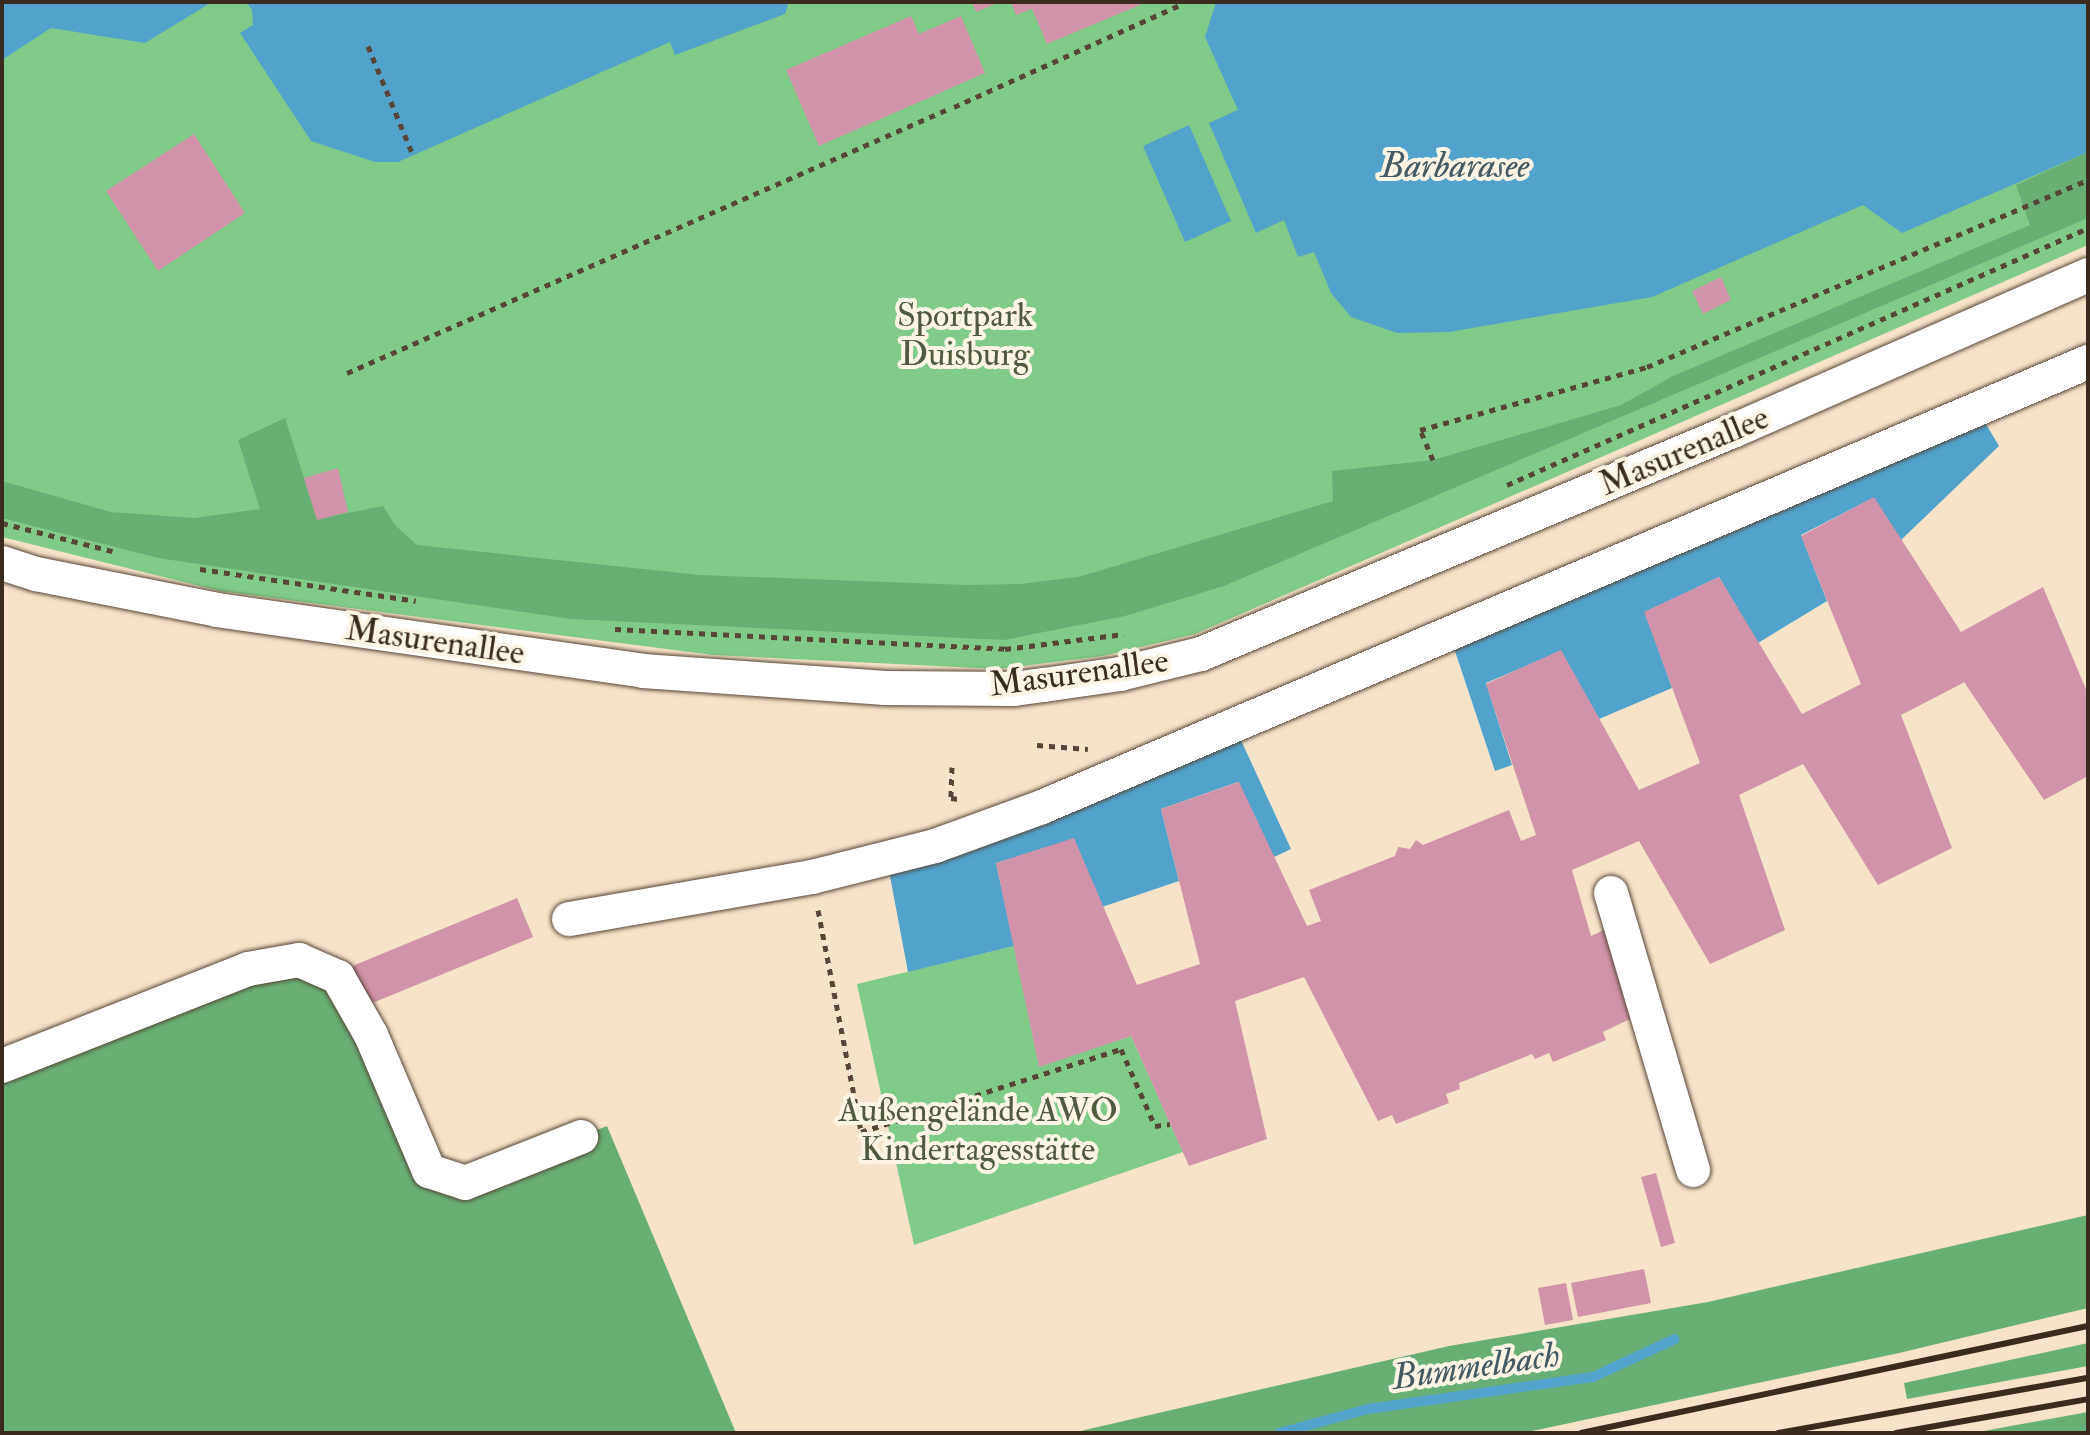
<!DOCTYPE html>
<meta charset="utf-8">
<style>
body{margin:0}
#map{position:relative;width:2090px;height:1435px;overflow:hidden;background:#f6e3c9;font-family:"IM FELL Double Pica",serif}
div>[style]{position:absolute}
.green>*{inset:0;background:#80cb89}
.forest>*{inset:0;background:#68af75}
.water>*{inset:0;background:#51a3cc}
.stream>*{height:10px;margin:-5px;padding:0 5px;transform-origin:5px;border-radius:5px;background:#51a3cc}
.building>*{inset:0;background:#d193a9}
.path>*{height:5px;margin-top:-2.5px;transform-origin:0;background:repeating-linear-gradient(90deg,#574638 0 6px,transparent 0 12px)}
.roads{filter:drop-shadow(0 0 2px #574638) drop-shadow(0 0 2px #574638)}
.minor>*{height:34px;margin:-17px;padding:0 17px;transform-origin:17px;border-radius:17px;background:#fff}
.rail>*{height:6px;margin:-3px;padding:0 3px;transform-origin:3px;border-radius:3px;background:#3b2a1e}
span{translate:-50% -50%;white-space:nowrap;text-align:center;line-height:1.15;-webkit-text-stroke:8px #fcf5e5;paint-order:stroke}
.park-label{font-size:34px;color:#505a3e}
.street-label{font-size:34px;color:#3b2a1e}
.water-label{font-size:36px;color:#445a64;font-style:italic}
.frame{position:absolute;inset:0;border:4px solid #3b2a1e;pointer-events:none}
</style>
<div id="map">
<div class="green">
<i style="clip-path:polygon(2px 2px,2088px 2px,2088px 245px,1195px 634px,1103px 656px,998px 669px,713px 655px,220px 591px,2px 537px)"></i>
<i style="clip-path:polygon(1014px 946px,1039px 1066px,1131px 1036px,1183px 1152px,914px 1245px,857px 984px)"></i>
</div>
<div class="forest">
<i style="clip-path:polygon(2088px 152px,2088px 218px,1224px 586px,1125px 616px,1004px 640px,571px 619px,158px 558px,2px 518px,2px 481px,111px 512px,194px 518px,260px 509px,238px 440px,285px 418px,317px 519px,383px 506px,395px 525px,417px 545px,700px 575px,966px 585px,1020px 584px,1078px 577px,1333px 501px,1332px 471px,1433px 460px,1621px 405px,1673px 376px,2030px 225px,2016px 185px)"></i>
<i style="clip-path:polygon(248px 969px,338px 977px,429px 1172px,465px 1183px,607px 1126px,736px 1433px,2px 1433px,2px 1066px)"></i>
<i style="clip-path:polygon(2088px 1215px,2088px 1308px,1899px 1353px,1523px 1433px,1072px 1433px,1449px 1346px,1708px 1302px)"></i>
<i style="clip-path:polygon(2088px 1343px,2088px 1366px,1907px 1399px,1904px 1383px)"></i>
<i style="clip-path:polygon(2088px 1412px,2088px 1433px,1973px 1433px)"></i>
</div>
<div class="water">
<i style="clip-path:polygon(2px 2px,212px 2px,145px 43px,51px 28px,2px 60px)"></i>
<i style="clip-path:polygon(246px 2px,789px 2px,785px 14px,675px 55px,670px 42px,398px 162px,375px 162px,311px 141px,240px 33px,253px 25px,252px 10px)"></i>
<i style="clip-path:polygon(1216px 2px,2088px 2px,2088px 152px,1902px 233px,1863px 205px,1652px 297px,1449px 332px,1397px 333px,1351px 317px,1331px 293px,1314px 252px,1298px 257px,1284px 220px,1256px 233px,1209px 123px,1238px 110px,1205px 37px)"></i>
<i style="clip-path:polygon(1189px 125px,1231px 221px,1185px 242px,1143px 146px)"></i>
<i style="clip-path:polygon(1986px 424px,1999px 446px,1901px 540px,1873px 498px,1801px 535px,1827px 601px,1758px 643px,1719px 577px,1645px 612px,1672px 688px,1599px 719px,1561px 651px,1486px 683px,1512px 765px,1495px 771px,1453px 645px)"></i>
<i style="clip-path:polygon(1240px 738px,1291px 849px,1274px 857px,1238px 782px,1161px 809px,1179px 881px,1102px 907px,1074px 839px,996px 863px,1014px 946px,908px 972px,889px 871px)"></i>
</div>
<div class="stream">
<i style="left:1279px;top:1433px;width:92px;rotate:-15.1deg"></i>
<i style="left:1368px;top:1409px;width:227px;rotate:-8.1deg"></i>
<i style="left:1593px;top:1377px;width:90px;rotate:-24.9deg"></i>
</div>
<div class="building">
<i style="clip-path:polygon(972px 2px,1000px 2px,976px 12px)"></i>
<i style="clip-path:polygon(1011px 2px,1147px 2px,1047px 44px,1032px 9px,1016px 15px)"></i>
<i style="clip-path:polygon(911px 16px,919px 34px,961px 16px,985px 73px,819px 146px,786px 70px)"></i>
<i style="clip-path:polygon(194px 134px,245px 213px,158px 271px,106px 191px)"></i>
<i style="clip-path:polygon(1721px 277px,1731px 300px,1703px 314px,1692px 291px)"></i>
<i style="clip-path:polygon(338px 468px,348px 512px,317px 520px,304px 478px)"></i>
<i style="clip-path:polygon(1874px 497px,1961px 632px,2043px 587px,2088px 694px,2088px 776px,2044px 800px,1964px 682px,1963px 683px,1901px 715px,1952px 848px,1878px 885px,1803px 764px,1739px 795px,1785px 930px,1710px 964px,1639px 841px,1572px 870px,1591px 936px,1604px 930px,1630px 1019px,1603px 1032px,1606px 1040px,1553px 1062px,1549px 1053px,1535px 1059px,1532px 1054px,1459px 1083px,1460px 1089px,1446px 1094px,1449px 1103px,1396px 1124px,1392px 1115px,1378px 1121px,1304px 977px,1235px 1001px,1267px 1139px,1189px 1166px,1131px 1036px,1039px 1067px,996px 863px,1074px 838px,1137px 985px,1200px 964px,1161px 809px,1239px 782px,1307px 926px,1321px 921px,1309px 890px,1395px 856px,1398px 847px,1410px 849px,1416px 840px,1423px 845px,1509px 810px,1521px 841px,1536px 835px,1486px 684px,1561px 650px,1639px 790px,1700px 763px,1644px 612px,1719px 577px,1802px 714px,1861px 684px,1801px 536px)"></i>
<i style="clip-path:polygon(517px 898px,533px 937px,365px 1006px,350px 967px)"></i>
<i style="clip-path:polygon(1656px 1173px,1675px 1243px,1661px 1247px,1641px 1177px)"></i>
<i style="clip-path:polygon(1644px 1269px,1651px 1303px,1578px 1317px,1571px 1283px)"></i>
<i style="clip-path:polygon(1566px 1283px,1573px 1320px,1545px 1325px,1538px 1288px)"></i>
</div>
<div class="path">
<i style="left:368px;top:46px;width:118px;rotate:67.6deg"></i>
<i style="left:954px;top:107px;width:250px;rotate:-24.3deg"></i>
<i style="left:347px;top:373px;width:656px;rotate:-23.71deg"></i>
<i style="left:1433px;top:460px;width:33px;rotate:-113deg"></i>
<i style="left:1420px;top:430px;width:236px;rotate:-15.5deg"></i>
<i style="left:1647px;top:367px;width:479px;rotate:-23deg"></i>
<i style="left:1507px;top:485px;width:635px;rotate:-23.86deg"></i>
<i style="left:2px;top:523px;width:114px;rotate:14.3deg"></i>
<i style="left:200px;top:569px;width:218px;rotate:8.4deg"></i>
<i style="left:615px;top:629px;width:391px;rotate:2.9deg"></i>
<i style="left:1005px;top:649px;width:120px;rotate:-7.2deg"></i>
<i style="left:1037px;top:745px;width:51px;rotate:4.5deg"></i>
<i style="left:952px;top:767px;width:31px;rotate:92deg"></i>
<i style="left:951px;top:798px;width:8px;rotate:7deg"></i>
<i style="left:818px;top:910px;width:226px;rotate:79deg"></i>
<i style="left:861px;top:1132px;width:273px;rotate:-17.7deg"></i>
<i style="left:1121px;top:1049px;width:84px;rotate:66.2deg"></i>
<i style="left:1155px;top:1126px;width:15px;rotate:-8deg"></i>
</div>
<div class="roads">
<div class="minor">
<i style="left:2px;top:563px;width:36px;rotate:18deg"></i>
<i style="left:36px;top:574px;width:185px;rotate:11.2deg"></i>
<i style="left:217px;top:610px;width:430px;rotate:8.1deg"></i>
<i style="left:643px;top:671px;width:243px;rotate:4deg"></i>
<i style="left:885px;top:688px;width:129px;rotate:0.4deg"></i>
<i style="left:1014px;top:689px;width:30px;rotate:-8deg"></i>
<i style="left:1044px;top:685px;width:77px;rotate:-8.2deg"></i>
<i style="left:1120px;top:674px;width:83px;rotate:-13.9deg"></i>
<i style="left:1201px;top:654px;width:579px;rotate:-22.76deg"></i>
<i style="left:1735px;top:430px;width:386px;rotate:-23.7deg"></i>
<i style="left:1611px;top:893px;width:289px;rotate:73.5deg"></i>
<i style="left:569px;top:919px;width:247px;rotate:-9.8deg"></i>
<i style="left:812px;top:877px;width:127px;rotate:-14.1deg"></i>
<i style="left:935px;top:846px;width:114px;rotate:-20deg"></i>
<i style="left:1042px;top:807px;width:1137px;rotate:-23.05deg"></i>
<i style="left:2px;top:1066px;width:264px;rotate:-21.5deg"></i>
<i style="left:248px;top:969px;width:52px;rotate:-10deg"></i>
<i style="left:299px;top:960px;width:43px;rotate:23.6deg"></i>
<i style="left:338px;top:977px;width:67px;rotate:60.4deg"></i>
<i style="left:371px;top:1035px;width:148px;rotate:66.9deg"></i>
<i style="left:429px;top:1171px;width:38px;rotate:18deg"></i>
<i style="left:465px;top:1183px;width:125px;rotate:-21.6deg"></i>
</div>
</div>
<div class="rail">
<i style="left:1581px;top:1433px;width:518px;rotate:-11.92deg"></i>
<i style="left:1778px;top:1433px;width:315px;rotate:-10.1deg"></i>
<i style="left:1896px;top:1433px;width:195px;rotate:-10deg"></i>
</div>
<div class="park-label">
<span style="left:965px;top:335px">Sportpark<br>Duisburg</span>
<span style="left:978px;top:1130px">Außengelände AWO<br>Kindertagesstätte</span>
</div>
<div class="street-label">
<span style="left:1684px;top:451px;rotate:-23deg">Masurenallee</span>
<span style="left:435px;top:641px;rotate:8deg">Masurenallee</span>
<span style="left:1079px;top:673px;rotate:-8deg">Masurenallee</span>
</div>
<div class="water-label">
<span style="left:1455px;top:166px">Barbarasee</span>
<span style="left:1476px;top:1366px;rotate:-8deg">Bummelbach</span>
</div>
<div class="frame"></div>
</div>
